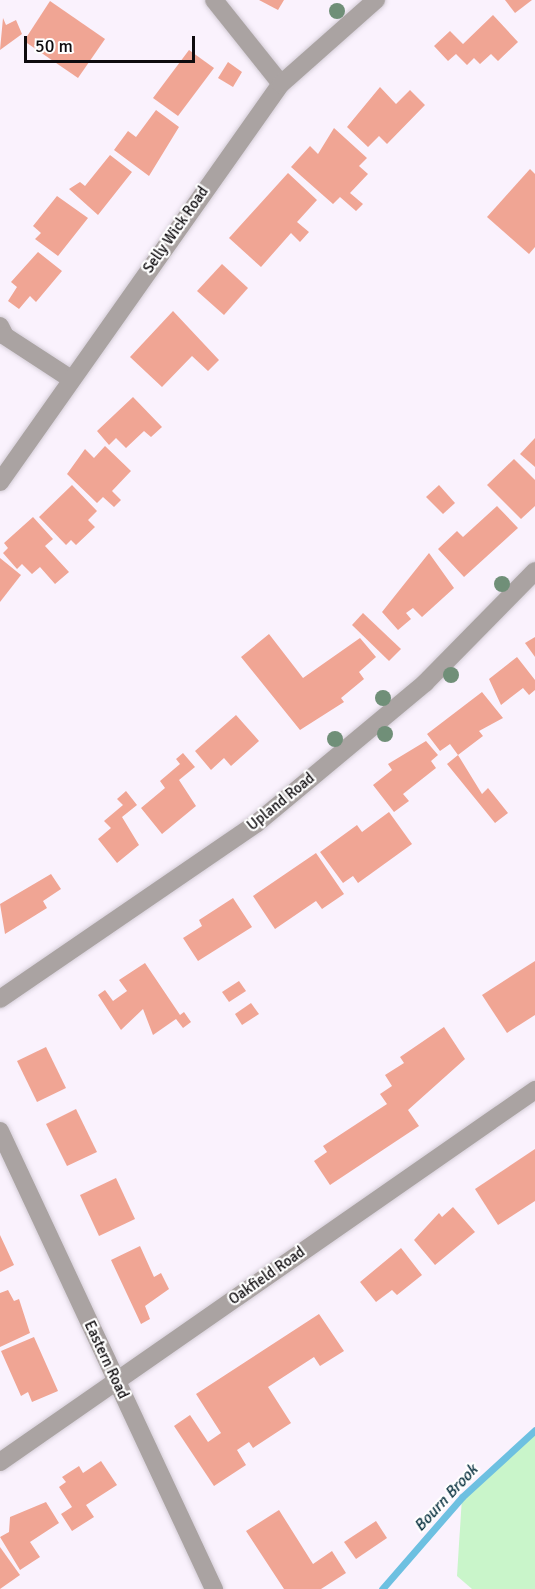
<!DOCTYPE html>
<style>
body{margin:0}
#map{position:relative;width:535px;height:1589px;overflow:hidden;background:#faf2fd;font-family:Signika,sans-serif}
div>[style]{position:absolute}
.green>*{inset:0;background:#c9f5ca}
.stream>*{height:7px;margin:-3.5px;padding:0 3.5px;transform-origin:3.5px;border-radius:3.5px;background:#6dc0e1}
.building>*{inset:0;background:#f0a594}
.roads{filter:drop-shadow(0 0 2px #d4cdd7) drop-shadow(0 0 2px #d4cdd7)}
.street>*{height:18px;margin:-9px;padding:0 9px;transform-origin:9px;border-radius:9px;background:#aaa3a2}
.trees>*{width:16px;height:16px;margin:-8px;border-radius:50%;background:#708f78}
span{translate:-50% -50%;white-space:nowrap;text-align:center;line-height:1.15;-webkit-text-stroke:4.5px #fff;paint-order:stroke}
.street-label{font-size:15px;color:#0e0b0e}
.water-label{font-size:16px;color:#09313f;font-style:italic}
.scale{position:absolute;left:24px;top:36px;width:171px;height:27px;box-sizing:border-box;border:3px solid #0e0b0e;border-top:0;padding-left:8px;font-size:18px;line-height:21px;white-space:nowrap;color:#0e0b0e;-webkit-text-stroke:4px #fff;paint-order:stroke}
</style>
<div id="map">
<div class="green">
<i style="clip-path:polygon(535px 1432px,535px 1589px,472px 1589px,457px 1576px,462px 1497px)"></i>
</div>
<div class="stream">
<i style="left:382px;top:1589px;width:122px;rotate:-49deg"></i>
<i style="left:462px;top:1497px;width:99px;rotate:-42.5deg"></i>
</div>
<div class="building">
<i style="clip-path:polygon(259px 0,284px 0,278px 10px)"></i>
<i style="clip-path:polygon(505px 0,532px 0,515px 13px)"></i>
<i style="clip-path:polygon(50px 1px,105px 39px,78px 78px,24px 41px)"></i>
<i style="clip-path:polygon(493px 15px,518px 42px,498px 61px,491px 54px,480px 64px,474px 58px,467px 65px,456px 54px,448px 61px,434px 46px,450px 31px,463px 44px)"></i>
<i style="clip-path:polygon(3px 18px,6px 25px,16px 20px,22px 34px,0 50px)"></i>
<i style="clip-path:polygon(189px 50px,214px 68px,178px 116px,153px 98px)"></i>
<i style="clip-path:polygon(228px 62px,242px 72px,233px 87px,218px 78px)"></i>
<i style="clip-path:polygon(380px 87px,396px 104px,410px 90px,425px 105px,387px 144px,379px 136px,368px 147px,347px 127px)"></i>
<i style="clip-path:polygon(156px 110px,179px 127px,149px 176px,114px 150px,128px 131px,136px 137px)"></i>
<i style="clip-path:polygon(334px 128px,367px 158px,359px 166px,368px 174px,350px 193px,363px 204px,356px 211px,340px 197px,333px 204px,291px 167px,310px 146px,318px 154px)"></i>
<i style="clip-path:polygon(110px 155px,132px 172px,98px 215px,69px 189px,80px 182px,85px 186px)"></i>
<i style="clip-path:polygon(530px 169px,535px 174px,535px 247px,529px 254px,487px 217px)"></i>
<i style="clip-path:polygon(288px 173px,317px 200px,297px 222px,309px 232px,300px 242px,291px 233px,261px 267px,229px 238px)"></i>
<i style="clip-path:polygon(57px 196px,88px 218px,58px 256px,35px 239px,41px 233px,33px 226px)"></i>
<i style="clip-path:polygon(38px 252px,62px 271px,36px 302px,30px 296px,19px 309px,8px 301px,17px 287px,11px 282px)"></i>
<i style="clip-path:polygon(222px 264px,248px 288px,224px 315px,197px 291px)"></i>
<i style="clip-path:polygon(173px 311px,219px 360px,208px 371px,192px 356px,162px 387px,130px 357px)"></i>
<i style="clip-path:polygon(133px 397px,162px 427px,151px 437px,144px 431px,126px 448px,116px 438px,109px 445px,97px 431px)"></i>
<i style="clip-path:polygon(535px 438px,535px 467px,520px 454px)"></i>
<i style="clip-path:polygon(105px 446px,131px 471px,112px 491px,121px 500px,114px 507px,103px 497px,97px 503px,67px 474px,85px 449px,94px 458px)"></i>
<i style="clip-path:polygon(514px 459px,535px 480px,535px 506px,521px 519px,487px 485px)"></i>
<i style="clip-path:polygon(72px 485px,97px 511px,88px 520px,95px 527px,76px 545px,71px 540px,66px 545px,39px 517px)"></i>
<i style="clip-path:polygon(439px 485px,455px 503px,443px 514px,426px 497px)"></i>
<i style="clip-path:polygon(497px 506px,518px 528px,464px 577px,438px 549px,457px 531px,463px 537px)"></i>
<i style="clip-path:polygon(33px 517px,53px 539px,45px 546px,69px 572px,55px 584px,40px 567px,32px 574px,22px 564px,17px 569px,3px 553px,8px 548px,4px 543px)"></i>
<i style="clip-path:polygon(429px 553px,454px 588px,422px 617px,413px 608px,406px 613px,411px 619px,398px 630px,382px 612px)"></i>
<i style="clip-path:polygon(0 558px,21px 575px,0 602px)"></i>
<i style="clip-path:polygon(363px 613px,401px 649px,389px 661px,352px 625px)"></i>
<i style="clip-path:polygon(269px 634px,303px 678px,360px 638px,376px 657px,359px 672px,364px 679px,341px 698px,344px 702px,300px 730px,241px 657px)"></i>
<i style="clip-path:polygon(535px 637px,535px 657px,525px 643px)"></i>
<i style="clip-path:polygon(517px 657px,535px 680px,535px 690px,529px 695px,523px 688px,501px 705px,489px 679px)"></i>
<i style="clip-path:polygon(482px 692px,503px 718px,479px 731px,483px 736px,458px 755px,450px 744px,440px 751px,427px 734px)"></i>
<i style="clip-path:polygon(236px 715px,259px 741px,231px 766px,224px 758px,211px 770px,195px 751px)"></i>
<i style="clip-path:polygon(426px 741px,438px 755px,431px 761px,436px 768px,403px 794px,409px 801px,394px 812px,373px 785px,392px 770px,388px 764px)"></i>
<i style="clip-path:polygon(183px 753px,195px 767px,179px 780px,196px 806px,162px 834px,141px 808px,165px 788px,160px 781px,180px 764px,176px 759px)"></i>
<i style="clip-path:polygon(458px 755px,482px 794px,488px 788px,508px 813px,495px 823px,447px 764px)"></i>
<i style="clip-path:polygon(126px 791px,137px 805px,122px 817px,139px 845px,117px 863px,98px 839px,111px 828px,104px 821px,123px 805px,117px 799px)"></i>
<i style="clip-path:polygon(389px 812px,412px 844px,358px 883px,353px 876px,343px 883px,320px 852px,357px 825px,362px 832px)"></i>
<i style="clip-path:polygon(316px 853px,344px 894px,322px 909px,316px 901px,275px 929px,253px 896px)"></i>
<i style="clip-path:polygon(51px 874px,61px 889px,43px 901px,47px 908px,5px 934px,0 904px)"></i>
<i style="clip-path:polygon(233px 898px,252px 927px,198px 961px,183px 938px,202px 926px,199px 920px)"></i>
<i style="clip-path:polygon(535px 961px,535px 1015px,507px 1033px,482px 995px)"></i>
<i style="clip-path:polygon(145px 963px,180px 1015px,184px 1012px,191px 1022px,183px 1028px,176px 1019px,153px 1035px,143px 1009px,121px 1030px,98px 995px,105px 990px,113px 1001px,127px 991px,119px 980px)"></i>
<i style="clip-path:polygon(239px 981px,246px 991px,229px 1002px,222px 992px)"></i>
<i style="clip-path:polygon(251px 1003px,259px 1014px,242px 1025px,235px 1014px)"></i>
<i style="clip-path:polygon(444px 1027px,465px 1059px,408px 1110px,419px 1126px,330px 1185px,314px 1161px,327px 1152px,323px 1146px,387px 1104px,380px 1094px,392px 1086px,385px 1075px,404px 1063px,400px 1057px)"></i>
<i style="clip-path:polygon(46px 1047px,66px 1088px,37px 1102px,17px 1061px)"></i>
<i style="clip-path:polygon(76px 1109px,97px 1152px,67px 1166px,46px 1124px)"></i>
<i style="clip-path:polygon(535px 1149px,535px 1201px,498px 1225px,475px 1189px)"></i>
<i style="clip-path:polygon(116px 1178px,135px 1219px,99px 1236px,80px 1195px)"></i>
<i style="clip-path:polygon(453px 1207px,475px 1232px,435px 1265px,414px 1240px,439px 1213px,442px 1217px)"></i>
<i style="clip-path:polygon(0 1235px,14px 1265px,0 1272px)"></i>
<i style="clip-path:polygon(140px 1246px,154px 1277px,161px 1273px,169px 1289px,145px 1306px,150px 1319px,141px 1324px,111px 1260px)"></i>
<i style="clip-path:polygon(401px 1248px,422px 1275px,397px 1295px,392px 1290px,376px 1302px,360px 1282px)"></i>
<i style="clip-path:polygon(8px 1290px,14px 1301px,19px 1299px,30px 1333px,0 1347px,0 1293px)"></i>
<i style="clip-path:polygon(319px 1314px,344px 1351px,320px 1366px,314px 1357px,268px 1387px,291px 1423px,253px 1448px,249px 1442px,237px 1450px,246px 1465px,214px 1486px,174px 1426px,190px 1415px,208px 1442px,221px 1433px,196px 1394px)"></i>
<i style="clip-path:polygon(34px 1337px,58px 1391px,32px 1402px,28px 1392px,21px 1396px,1px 1351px)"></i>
<i style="clip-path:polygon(101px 1461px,117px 1485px,86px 1505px,94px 1517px,72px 1531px,61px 1514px,72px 1507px,59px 1487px,66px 1482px,62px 1477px,79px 1466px,83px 1473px)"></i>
<i style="clip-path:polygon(46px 1502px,59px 1523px,30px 1542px,40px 1557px,20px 1570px,0 1537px,9px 1532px,10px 1517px)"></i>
<i style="clip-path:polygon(279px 1510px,313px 1564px,332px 1551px,346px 1573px,321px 1589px,284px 1589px,246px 1531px)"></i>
<i style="clip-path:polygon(376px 1521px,387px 1538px,356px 1559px,344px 1542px)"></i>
<i style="clip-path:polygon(0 1547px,20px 1575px,0 1589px)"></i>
</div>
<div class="roads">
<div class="street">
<i style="left:214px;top:0;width:107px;rotate:51.4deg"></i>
<i style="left:0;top:326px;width:11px;rotate:63deg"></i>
<i style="left:5px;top:336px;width:79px;rotate:33.1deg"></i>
<i style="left:0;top:482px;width:487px;rotate:-54.8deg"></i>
<i style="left:281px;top:84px;width:127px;rotate:-41.5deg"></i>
<i style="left:0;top:999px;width:311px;rotate:-34.4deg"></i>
<i style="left:257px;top:823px;width:219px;rotate:-39.8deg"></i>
<i style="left:425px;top:683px;width:157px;rotate:-45.5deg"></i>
<i style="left:0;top:1131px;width:506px;rotate:64.96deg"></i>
<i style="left:0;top:1462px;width:652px;rotate:-34.81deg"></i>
</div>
</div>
<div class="trees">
<i style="left:337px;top:11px"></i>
<i style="left:502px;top:584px"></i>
<i style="left:451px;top:675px"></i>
<i style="left:383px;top:698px"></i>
<i style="left:385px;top:734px"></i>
<i style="left:335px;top:739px"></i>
</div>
<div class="street-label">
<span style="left:176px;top:230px;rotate:-55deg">Selly Wick Road</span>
<span style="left:281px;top:802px;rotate:-39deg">Upland Road</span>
<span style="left:267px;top:1276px;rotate:-35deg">Oakfield Road</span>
<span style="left:106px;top:1360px;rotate:65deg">Eastern Road</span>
</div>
<div class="water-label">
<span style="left:446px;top:1498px;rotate:-47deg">Bourn Brook</span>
</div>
<div class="scale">50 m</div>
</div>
